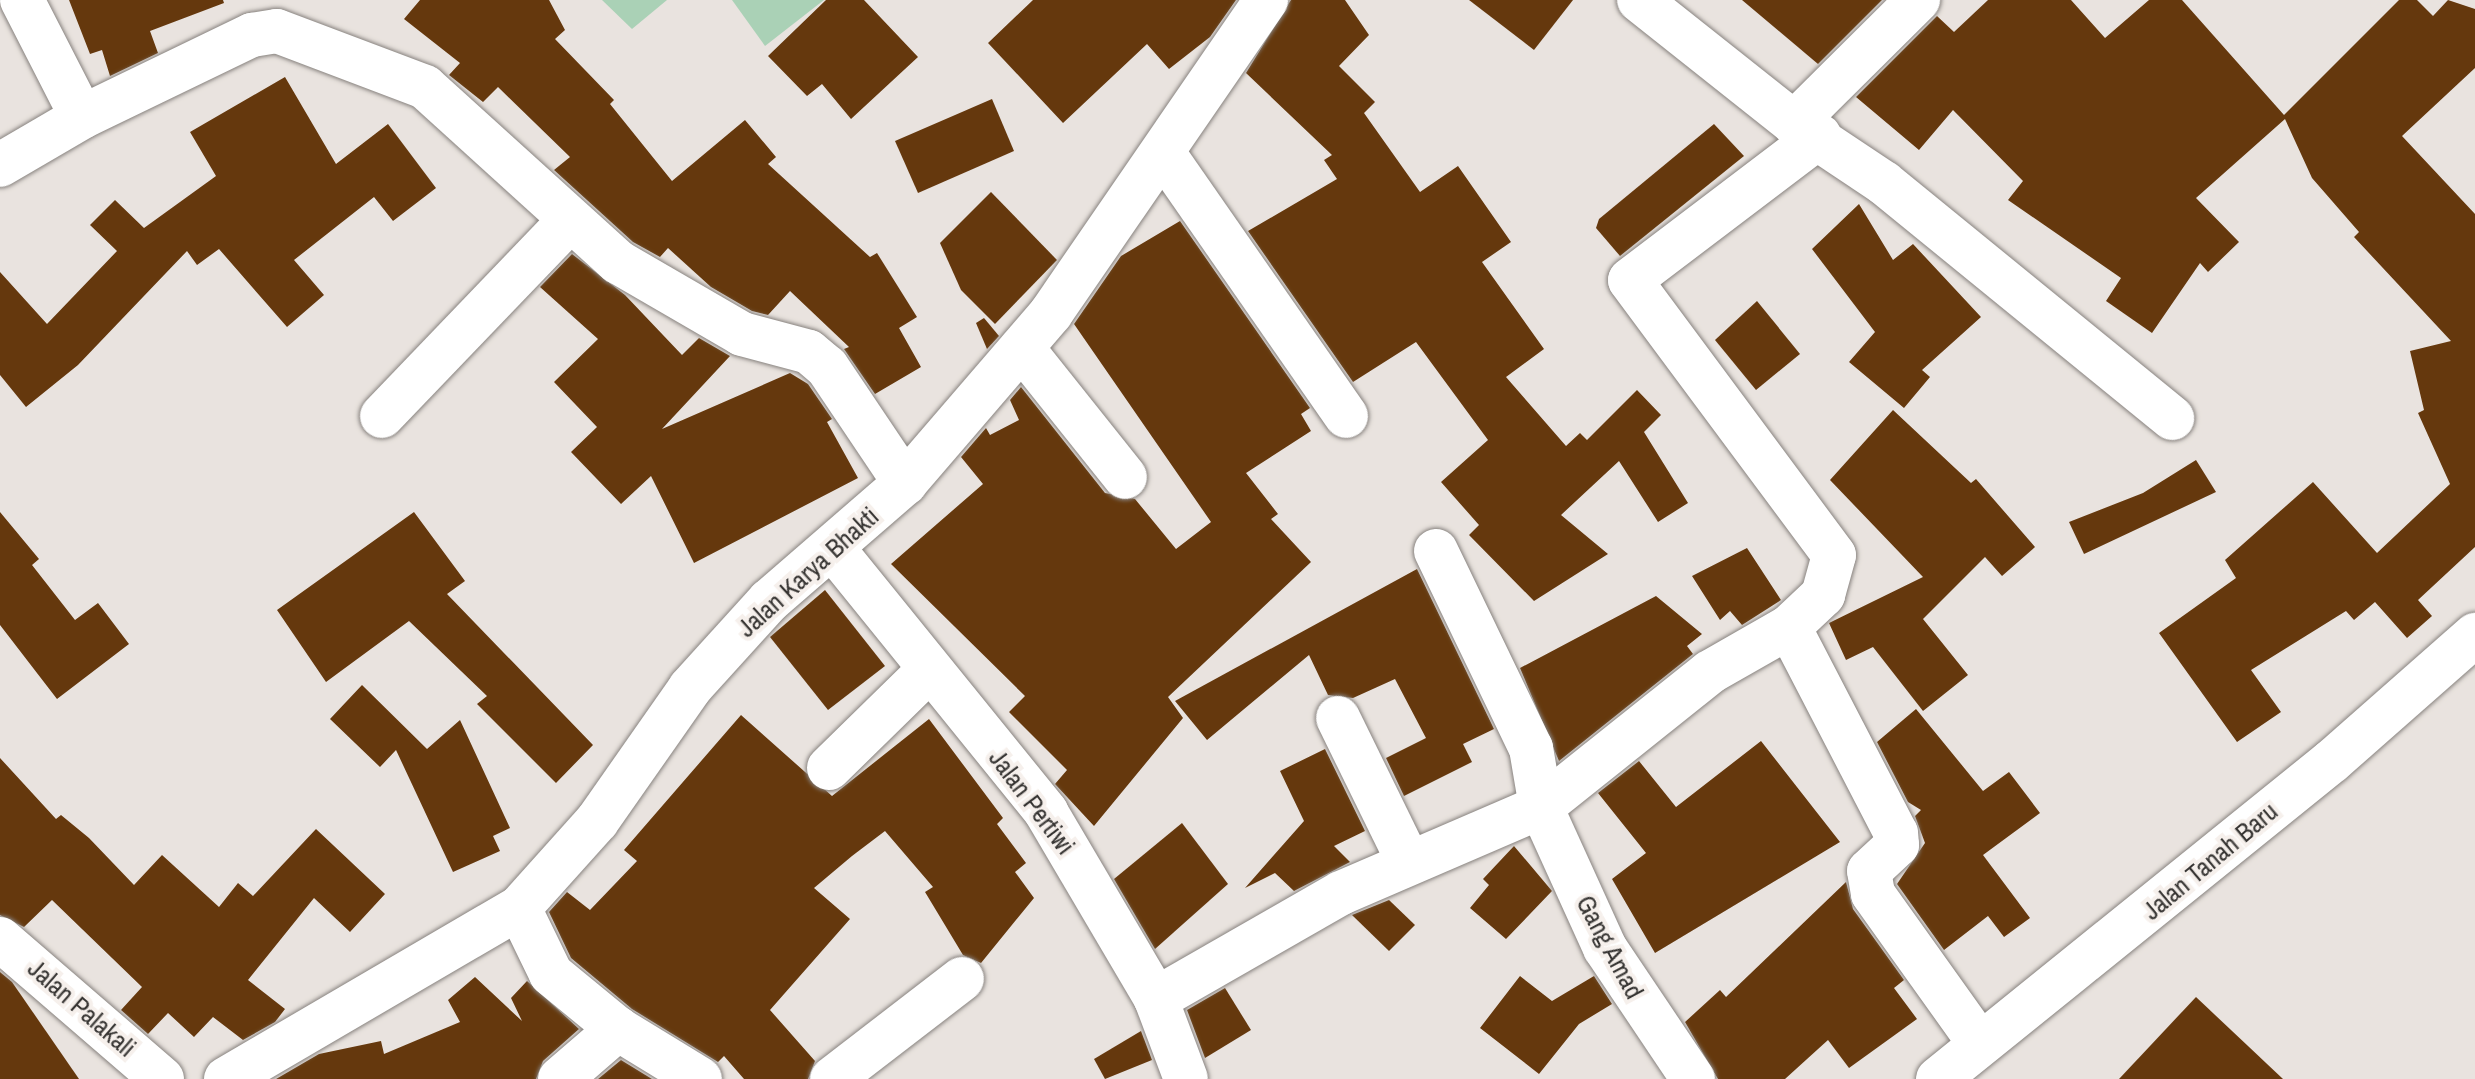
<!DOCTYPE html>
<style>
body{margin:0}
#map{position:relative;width:2475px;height:1079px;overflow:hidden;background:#e9e3df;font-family:"Archivo Narrow",sans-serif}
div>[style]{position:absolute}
.green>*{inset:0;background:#aad1b6}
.building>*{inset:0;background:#65380d}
.roads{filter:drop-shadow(0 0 2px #87827e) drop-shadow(0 0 2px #87827e)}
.minor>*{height:44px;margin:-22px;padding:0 22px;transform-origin:22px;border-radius:22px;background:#fff}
.major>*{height:44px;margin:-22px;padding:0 22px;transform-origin:22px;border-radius:22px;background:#fff}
span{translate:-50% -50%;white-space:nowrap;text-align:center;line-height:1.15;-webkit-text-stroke:8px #f6f0ec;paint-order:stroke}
.street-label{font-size:26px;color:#373533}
</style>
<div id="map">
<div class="green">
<i style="clip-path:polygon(602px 0,667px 0,632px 29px)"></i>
<i style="clip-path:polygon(732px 0,824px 0,765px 46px)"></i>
</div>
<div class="building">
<i style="clip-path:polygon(69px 0,223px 0,224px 3px,150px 31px,158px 53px,110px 76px,102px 50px,90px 54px)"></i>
<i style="clip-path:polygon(420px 0,549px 0,565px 30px,555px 39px,614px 100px,610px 104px,672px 181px,745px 120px,776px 157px,768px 164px,870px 257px,877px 253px,917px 317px,899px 328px,921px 367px,875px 394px,844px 349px,849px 347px,790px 291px,768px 315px,752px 311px,711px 287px,668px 248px,660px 257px,633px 242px,554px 170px,570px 157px,498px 87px,483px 102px,449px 75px,460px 63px,404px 19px)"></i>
<i style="clip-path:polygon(826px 0,864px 0,918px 57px,851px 119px,822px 84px,807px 96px,768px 56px)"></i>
<i style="clip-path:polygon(1033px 0,1236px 0,1210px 37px,1169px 69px,1147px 44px,1063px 123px,988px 43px)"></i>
<i style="clip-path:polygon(1291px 0,1345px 0,1369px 35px,1339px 66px,1375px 102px,1364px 113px,1420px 192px,1458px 166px,1511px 242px,1482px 262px,1544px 349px,1506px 377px,1566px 446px,1580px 433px,1587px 440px,1637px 390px,1661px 415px,1644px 432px,1688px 503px,1658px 522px,1619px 461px,1561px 515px,1608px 554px,1534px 601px,1469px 535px,1479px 525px,1441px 482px,1488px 440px,1416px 342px,1353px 382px,1248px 231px,1337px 179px,1324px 160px,1332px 155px,1246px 73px)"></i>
<i style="clip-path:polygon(1469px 0,1573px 0,1534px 50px)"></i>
<i style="clip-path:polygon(1742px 0,1882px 0,1818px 64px)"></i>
<i style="clip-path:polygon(1988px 0,2071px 0,2105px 38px,2149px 0,2182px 0,2284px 115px,2399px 0,2417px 0,2433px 16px,2448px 0,2475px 9px,2475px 68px,2402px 136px,2475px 214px,2475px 547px,2418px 600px,2432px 616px,2407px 638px,2375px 602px,2354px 620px,2346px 611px,2251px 670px,2281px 712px,2237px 742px,2159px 633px,2236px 578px,2225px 560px,2313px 482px,2377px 553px,2450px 484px,2418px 413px,2424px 410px,2410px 351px,2451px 341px,2354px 237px,2359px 232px,2312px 178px,2285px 119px,2196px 198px,2239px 242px,2208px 272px,2200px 263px,2152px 333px,2106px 301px,2121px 278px,2008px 200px,2023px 181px,1953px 110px,1919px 150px,1856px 97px,1937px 16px,1954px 32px)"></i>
<i style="clip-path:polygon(285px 77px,336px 164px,388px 124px,436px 188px,393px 221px,374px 197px,294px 260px,324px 295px,287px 327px,219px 249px,197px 265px,187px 251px,78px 365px,26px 407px,0 375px,0 272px,47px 324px,117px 251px,90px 225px,115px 200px,144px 228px,216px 176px,190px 132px)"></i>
<i style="clip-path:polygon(992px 99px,1014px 151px,918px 193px,895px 141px)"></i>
<i style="clip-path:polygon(1714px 124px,1744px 156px,1620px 256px,1596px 228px,1599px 219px)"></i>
<i style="clip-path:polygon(991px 192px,1057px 260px,995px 324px,961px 290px,940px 243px)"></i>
<i style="clip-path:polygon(1859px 204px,1893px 260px,1913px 244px,1981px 317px,1922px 370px,1930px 377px,1904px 408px,1849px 362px,1875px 332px,1812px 249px)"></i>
<i style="clip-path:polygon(1180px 221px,1310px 408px,1301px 414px,1311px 431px,1246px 473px,1278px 514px,1271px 519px,1311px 562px,1168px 697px,1183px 718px,1094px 826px,1055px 784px,1067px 770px,1009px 712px,1025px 696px,891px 564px,983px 484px,961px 457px,986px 428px,990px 435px,1019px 420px,1010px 400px,1021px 387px,1105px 493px,1135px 499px,1176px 549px,1211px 522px,1074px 324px,1121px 256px)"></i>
<i style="clip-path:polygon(572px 254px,625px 295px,682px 355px,699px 338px,730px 356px,662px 429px,790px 373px,808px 384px,832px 419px,827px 422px,858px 478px,694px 563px,651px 476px,621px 504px,571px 452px,597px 427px,554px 382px,598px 339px,540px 287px)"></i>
<i style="clip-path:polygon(1757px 301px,1800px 354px,1756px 390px,1715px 340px)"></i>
<i style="clip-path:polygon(984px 318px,999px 336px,987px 349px,976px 323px)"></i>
<i style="clip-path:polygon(1893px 410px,1971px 483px,1976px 479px,2035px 547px,2002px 576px,1985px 557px,1923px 619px,1968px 675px,1923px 711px,1873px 647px,1846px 660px,1829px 623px,1923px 577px,1830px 480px)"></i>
<i style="clip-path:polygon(2196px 460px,2216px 492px,2084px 554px,2069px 522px,2143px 493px)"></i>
<i style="clip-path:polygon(0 512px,39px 559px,32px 565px,75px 620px,98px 603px,129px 644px,57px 699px,0 625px)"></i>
<i style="clip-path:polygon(414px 512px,465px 581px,447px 594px,593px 745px,556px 783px,477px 704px,487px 696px,409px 621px,326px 682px,277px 610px)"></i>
<i style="clip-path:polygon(1747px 548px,1781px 600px,1742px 625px,1730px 611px,1720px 620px,1692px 576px)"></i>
<i style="clip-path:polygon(1417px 569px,1494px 729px,1463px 744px,1472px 762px,1404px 796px,1386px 758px,1426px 738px,1395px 679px,1353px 698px,1328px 695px,1309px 655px,1207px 740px,1175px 701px)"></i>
<i style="clip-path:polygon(825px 590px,885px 666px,828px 710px,770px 637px)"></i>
<i style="clip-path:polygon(1656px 596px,1702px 634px,1687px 646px,1693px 654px,1559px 761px,1520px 668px)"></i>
<i style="clip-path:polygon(362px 685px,427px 749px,460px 720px,510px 828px,493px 836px,500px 851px,453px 872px,396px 750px,380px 767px,330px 719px)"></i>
<i style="clip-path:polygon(1916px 709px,1983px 791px,2009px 772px,2040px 813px,1983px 855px,2030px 918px,2004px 937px,1988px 916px,1944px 950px,1897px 884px,1925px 843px,1915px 816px,1921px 810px,1908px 802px,1877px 742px)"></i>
<i style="clip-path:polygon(741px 715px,832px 796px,929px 719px,1003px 818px,997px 824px,1026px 863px,1015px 872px,1034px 898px,981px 963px,963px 955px,925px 892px,933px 887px,885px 831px,852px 856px,814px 888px,850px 919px,770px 1010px,815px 1061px,808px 1079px,744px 1079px,724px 1056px,718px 1062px,632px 1009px,571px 958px,549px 912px,567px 892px,590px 910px,637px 861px,624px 850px)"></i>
<i style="clip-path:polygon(1761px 741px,1840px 842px,1655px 953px,1612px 879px,1646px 853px,1598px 793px,1639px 761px,1676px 807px)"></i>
<i style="clip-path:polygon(1325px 749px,1365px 831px,1334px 846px,1350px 862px,1294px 891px,1275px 873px,1245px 888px,1304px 821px,1280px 771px)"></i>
<i style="clip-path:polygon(0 758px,56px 819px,61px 815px,89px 838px,134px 885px,162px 855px,219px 907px,238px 883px,253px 896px,316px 829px,385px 894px,350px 932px,314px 898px,248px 980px,285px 1009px,275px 1022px,243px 1040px,213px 1017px,194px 1037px,168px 1013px,148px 1034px,121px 1010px,142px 987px,52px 900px,24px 927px,0 915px)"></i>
<i style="clip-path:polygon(1182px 823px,1228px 884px,1155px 949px,1114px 879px)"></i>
<i style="clip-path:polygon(1514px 846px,1552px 891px,1506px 939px,1470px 908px,1489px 885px,1483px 879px)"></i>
<i style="clip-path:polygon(1846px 882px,1853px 909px,1904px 980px,1894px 988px,1917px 1019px,1849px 1068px,1828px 1040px,1785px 1079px,1718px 1079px,1685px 1022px,1720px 990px,1726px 997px)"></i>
<i style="clip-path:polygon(1389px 900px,1415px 925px,1389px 951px,1352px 915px)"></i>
<i style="clip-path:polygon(0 972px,12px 982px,79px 1079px,0 1079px)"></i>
<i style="clip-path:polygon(1520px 976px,1552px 1001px,1594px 976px,1612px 1004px,1579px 1024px,1539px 1074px,1480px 1028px)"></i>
<i style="clip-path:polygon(475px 977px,522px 1021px,511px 998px,527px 981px,579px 1029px,543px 1061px,536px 1079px,276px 1079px,319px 1054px,381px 1041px,384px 1054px,460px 1022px,448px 1000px)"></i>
<i style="clip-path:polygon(1225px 988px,1251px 1030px,1205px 1058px,1187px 1010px)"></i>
<i style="clip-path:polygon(2196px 997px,2283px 1079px,2119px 1079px)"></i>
<i style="clip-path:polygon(1141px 1031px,1152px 1060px,1105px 1079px,1094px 1059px)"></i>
<i style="clip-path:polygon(621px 1060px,652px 1079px,598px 1079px)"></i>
</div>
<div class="roads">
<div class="minor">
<i style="left:22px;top:0;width:131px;rotate:62.9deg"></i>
<i style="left:82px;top:117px;width:189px;rotate:-25.8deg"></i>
<i style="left:252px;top:35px;width:25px;rotate:-9deg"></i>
<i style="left:277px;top:31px;width:158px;rotate:20.7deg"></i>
<i style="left:425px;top:87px;width:261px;rotate:42.2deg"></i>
<i style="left:618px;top:262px;width:143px;rotate:30.1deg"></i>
<i style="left:742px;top:334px;width:69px;rotate:15deg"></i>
<i style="left:809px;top:352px;width:23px;rotate:40deg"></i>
<i style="left:827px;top:367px;width:140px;rotate:56.1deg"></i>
<i style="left:1639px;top:0;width:198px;rotate:38.4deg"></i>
<i style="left:1794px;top:123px;width:108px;rotate:33.7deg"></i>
<i style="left:1884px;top:183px;width:372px;rotate:39.2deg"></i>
<i style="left:1794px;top:123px;width:175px;rotate:-44.8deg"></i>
<i style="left:1164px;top:154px;width:319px;rotate:55.2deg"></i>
<i style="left:0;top:165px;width:95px;rotate:-30.3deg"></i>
<i style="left:1022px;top:348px;width:165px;rotate:51.4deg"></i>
<i style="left:382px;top:416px;width:267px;rotate:-46.2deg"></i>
<i style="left:835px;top:551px;width:336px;rotate:51deg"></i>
<i style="left:1046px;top:812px;width:217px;rotate:59.5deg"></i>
<i style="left:1156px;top:999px;width:85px;rotate:69.4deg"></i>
<i style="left:1436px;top:551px;width:219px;rotate:64.3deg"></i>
<i style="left:1531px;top:748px;width:60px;rotate:80.4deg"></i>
<i style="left:1541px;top:807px;width:155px;rotate:65.6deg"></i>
<i style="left:1605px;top:948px;width:158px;rotate:56.1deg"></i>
<i style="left:1789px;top:627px;width:232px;rotate:62.6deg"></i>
<i style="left:1896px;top:833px;width:12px;rotate:85deg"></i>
<i style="left:1897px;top:845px;width:38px;rotate:137deg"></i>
<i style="left:1869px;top:871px;width:23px;rotate:80deg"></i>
<i style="left:1873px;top:894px;width:184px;rotate:54.5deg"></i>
<i style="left:1338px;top:718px;width:161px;rotate:63.9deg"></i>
<i style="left:829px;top:768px;width:139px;rotate:-44.4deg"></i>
<i style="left:519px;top:908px;width:73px;rotate:64.1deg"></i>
<i style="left:551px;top:974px;width:87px;rotate:39.4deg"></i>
<i style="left:618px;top:1029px;width:96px;rotate:31.4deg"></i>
<i style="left:0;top:939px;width:214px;rotate:40.8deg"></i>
<i style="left:1156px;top:999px;width:213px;rotate:-29.8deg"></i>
<i style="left:1341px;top:893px;width:218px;rotate:-23.3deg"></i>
<i style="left:1541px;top:807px;width:216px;rotate:-38.6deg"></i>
<i style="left:1710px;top:672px;width:91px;rotate:-29.7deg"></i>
<i style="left:1789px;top:627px;width:47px;rotate:-43.3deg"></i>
<i style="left:1823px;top:595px;width:41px;rotate:-74.6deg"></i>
<i style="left:1834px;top:555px;width:342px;rotate:-126.6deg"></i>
<i style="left:1630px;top:280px;width:238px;rotate:-37.2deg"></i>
<i style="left:226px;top:1079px;width:339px;rotate:-30.3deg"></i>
<i style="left:519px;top:908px;width:117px;rotate:-48.1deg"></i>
<i style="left:597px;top:821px;width:162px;rotate:-55deg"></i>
<i style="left:690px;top:688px;width:118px;rotate:-47.8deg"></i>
<i style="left:769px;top:601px;width:180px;rotate:-40.9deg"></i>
<i style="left:905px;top:483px;width:224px;rotate:-49.3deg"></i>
<i style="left:1051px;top:313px;width:380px;rotate:-55.5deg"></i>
<i style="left:560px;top:1079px;width:77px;rotate:-40.8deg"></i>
<i style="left:832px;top:1079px;width:164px;rotate:-37.6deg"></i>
</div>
<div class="major">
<i style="left:1938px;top:1079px;width:506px;rotate:-38.91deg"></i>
<i style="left:2332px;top:761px;width:191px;rotate:-41.4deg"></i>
</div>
</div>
<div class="street-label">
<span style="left:808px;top:572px;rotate:-42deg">Jalan Karya Bhakti</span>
<span style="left:1032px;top:802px;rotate:53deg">Jalan Pertiwi</span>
<span style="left:2210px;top:861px;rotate:-40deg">Jalan Tanah Baru</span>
<span style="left:1610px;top:947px;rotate:62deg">Gang Amad</span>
<span style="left:82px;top:1008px;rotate:41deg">Jalan Palakali</span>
</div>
</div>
